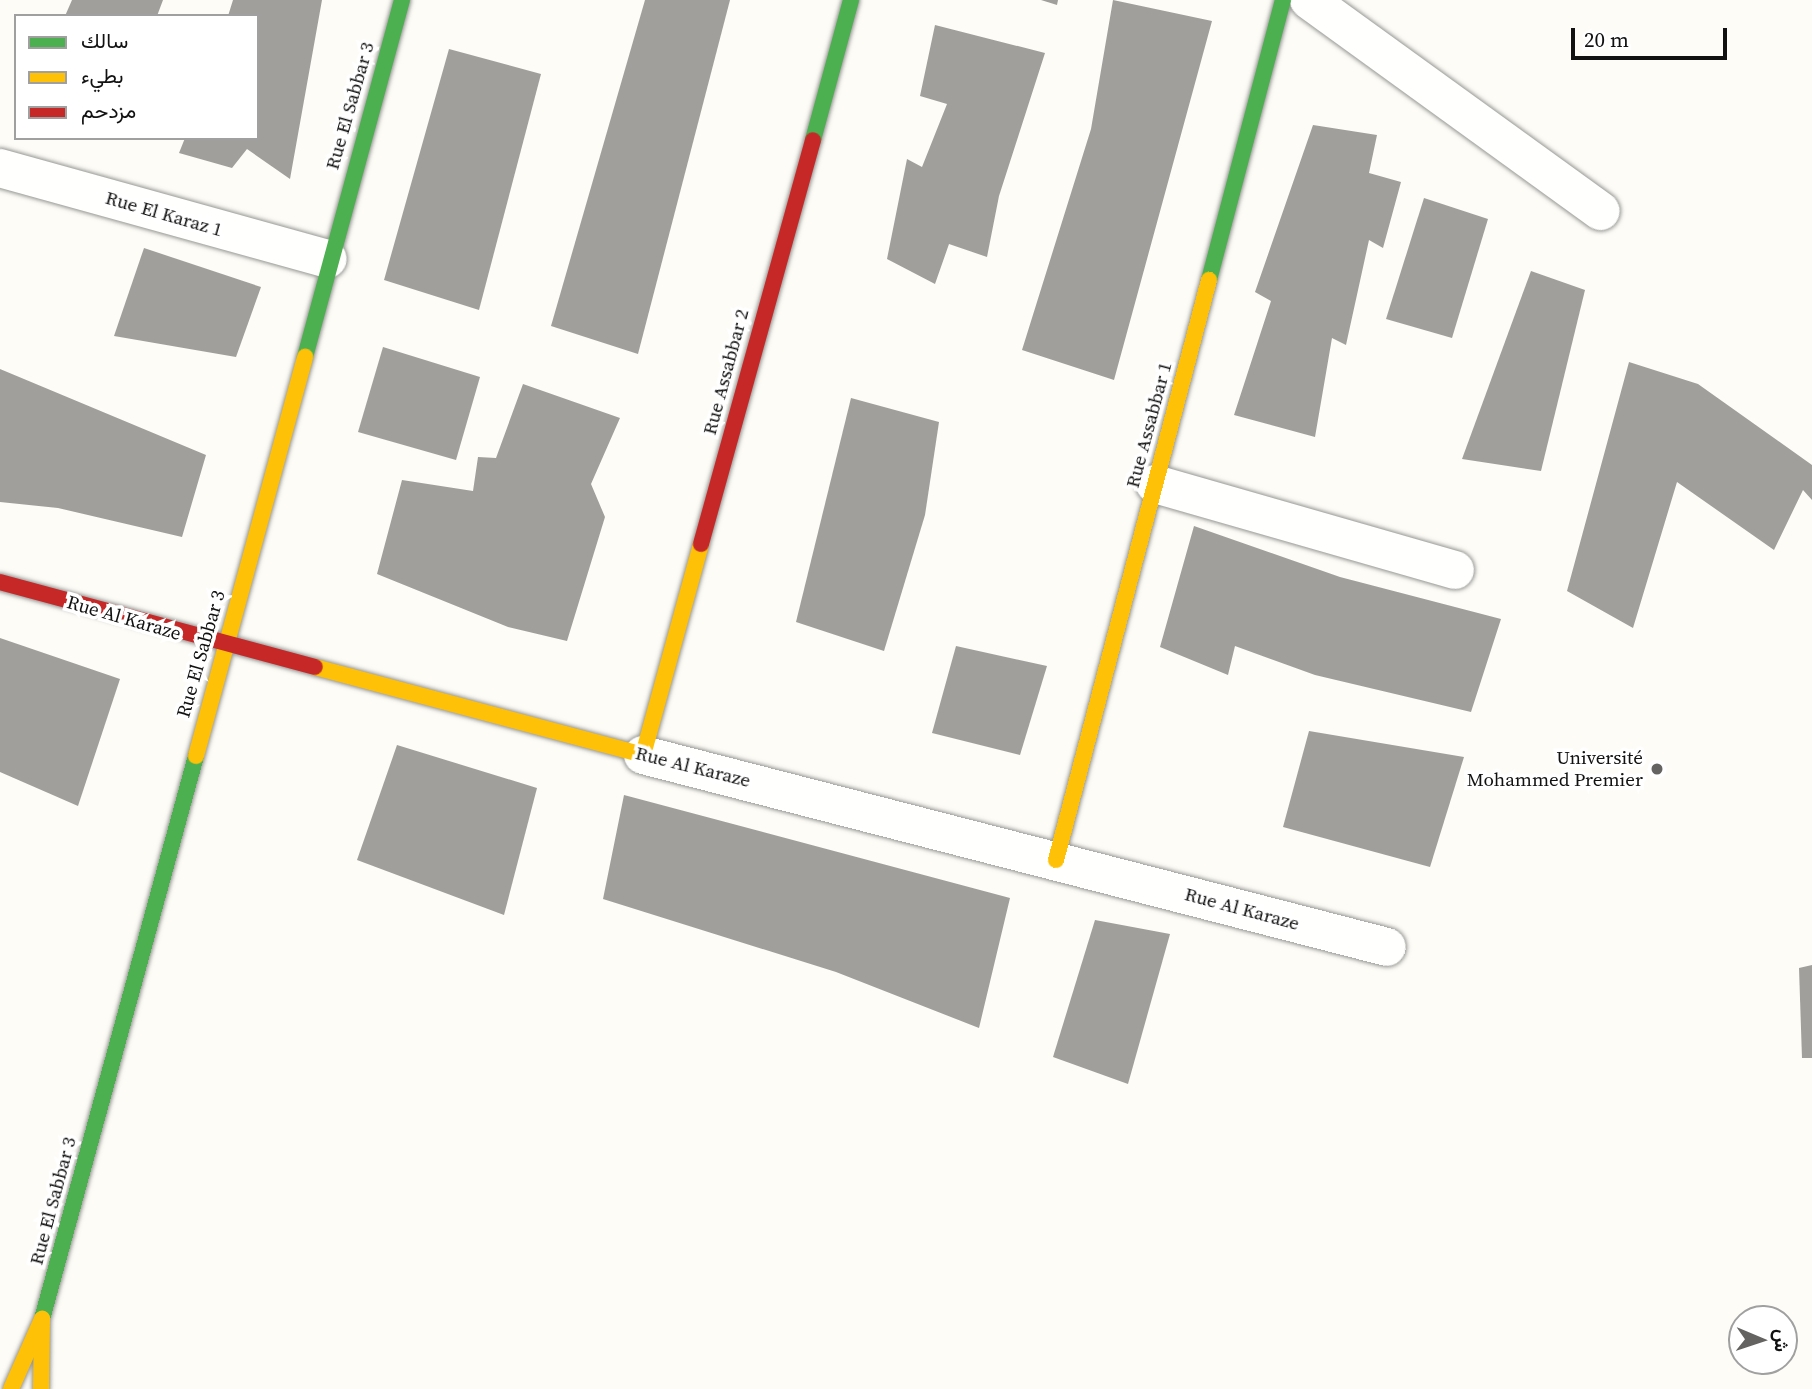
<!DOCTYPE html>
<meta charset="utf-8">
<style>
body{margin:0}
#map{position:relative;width:1812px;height:1389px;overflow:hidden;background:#fdfcf7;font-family:"Source Serif 4",Vazirmatn,serif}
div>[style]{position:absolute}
.building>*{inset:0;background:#a19f9c}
.roads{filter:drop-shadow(0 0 2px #979795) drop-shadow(0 0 2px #979795)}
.street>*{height:38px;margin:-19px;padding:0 19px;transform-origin:19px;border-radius:19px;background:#fffffe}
.fast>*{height:16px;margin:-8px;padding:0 8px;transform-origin:8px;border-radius:8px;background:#4caf50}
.slow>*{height:16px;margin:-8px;padding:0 8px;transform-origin:8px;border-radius:8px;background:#ffc107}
.jam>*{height:16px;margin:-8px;padding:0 8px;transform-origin:8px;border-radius:8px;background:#c62828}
.dots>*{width:19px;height:19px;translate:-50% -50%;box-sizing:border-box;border:4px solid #fff;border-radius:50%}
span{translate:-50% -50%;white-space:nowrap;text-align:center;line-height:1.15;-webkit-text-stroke:7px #fff;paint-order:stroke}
.street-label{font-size:19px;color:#111}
.poi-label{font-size:19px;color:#111}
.right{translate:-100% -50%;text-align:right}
.legend{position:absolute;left:14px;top:14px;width:245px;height:126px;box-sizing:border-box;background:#fff;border:2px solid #a0a0a0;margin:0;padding:9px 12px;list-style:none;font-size:21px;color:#111}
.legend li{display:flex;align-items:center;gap:14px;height:35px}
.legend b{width:35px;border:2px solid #a0a0a0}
.north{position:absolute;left:1728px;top:1305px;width:70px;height:70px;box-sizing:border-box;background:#fff;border:2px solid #a0a0a0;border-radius:50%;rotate:92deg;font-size:19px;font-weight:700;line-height:28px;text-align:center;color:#111}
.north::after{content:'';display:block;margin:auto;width:24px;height:32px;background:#646362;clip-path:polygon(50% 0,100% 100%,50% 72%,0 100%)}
.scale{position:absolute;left:1571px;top:28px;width:156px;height:32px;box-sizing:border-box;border:4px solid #111;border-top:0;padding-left:9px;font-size:21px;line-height:24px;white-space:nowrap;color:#111;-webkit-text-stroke:5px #fff;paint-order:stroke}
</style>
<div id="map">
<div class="building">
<i style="clip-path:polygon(72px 0,163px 0,157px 16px,65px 16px)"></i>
<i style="clip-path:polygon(233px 0,322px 0,290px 179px,247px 149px,232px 168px,179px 153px,185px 138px,257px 138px,257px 16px,228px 16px)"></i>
<i style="clip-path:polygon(645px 0,730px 0,638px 354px,551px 326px)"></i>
<i style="clip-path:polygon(1041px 0,1058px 0,1057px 5px)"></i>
<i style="clip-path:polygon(1113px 0,1212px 21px,1114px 380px,1022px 350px,1091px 129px)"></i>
<i style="clip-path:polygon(935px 25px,1045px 53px,999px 196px,987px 257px,949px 244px,935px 284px,887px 259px,907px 159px,922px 167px,947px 104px,920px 96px)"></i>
<i style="clip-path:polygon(449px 49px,541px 74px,479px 310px,384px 280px)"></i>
<i style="clip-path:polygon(1313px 125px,1377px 135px,1369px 173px,1401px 182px,1383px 248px,1369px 240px,1346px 345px,1332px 338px,1315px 437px,1234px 415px,1271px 301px,1255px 292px)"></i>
<i style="clip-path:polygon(1424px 198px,1488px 219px,1452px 338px,1386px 319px)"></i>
<i style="clip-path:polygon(144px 248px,261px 287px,236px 357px,114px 336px)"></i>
<i style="clip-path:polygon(1531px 271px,1585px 290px,1541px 471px,1462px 459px)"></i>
<i style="clip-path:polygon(383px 347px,480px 377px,456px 460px,358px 432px)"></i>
<i style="clip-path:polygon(1629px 362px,1698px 384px,1812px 465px,1812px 500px,1803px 490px,1774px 550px,1677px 482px,1633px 628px,1567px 591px)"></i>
<i style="clip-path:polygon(0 369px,206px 455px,182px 537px,58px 508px,0 502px)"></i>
<i style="clip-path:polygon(523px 384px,620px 418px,591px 484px,605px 517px,567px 641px,508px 627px,377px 574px,402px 480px,473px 491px,478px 457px,496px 458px)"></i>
<i style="clip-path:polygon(851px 398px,939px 422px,925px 515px,884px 651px,796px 622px)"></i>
<i style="clip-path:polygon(1194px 526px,1340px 577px,1501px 619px,1471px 712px,1315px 675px,1235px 646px,1228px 675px,1160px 647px)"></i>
<i style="clip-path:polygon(0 638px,120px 679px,78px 806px,0 772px)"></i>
<i style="clip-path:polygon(956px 646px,1047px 666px,1020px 755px,932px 733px)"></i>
<i style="clip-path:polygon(1309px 731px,1464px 757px,1430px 867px,1283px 827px)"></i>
<i style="clip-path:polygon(397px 745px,537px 788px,504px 915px,357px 860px)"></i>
<i style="clip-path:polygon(624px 795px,1010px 898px,979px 1028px,836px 972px,603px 899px)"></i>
<i style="clip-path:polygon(1095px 920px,1170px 934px,1128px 1084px,1053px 1057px)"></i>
<i style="clip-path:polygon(1812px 965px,1812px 1058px,1802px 1058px,1799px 968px)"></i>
</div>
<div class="roads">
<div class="street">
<i style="left:1309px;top:0;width:360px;rotate:35.9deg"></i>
<i style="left:0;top:168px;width:340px;rotate:15.5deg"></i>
<i style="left:1155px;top:484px;width:312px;rotate:16deg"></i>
<i style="left:643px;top:755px;width:768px;rotate:14.47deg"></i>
</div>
<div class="fast">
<i style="left:813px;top:140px;width:145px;rotate:-74.8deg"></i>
<i style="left:1209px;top:280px;width:290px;rotate:-75.2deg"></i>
<i style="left:305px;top:357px;width:370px;rotate:-74.8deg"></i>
<i style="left:42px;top:1319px;width:584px;rotate:-74.7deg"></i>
</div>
<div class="slow">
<i style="left:315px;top:667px;width:340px;rotate:15deg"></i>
<i style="left:643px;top:755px;width:219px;rotate:-74.6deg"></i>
<i style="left:196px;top:756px;width:414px;rotate:-74.7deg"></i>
<i style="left:1056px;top:860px;width:600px;rotate:-75.22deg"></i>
<i style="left:11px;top:1389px;width:77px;rotate:-66.1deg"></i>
<i style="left:42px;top:1319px;width:70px;rotate:90.8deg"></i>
</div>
<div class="jam">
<i style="left:701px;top:544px;width:419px;rotate:-74.5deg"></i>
<i style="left:0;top:582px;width:326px;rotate:15.1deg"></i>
</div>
</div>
<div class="dots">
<i style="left:1657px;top:769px;background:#646362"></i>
</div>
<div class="street-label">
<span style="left:350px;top:106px;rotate:-74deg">Rue El Sabbar 3</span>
<span style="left:164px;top:214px;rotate:16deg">Rue El Karaz 1</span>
<span style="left:726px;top:372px;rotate:-75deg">Rue Assabbar 2</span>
<span style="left:1149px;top:425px;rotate:-75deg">Rue Assabbar 1</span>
<span style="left:124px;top:618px;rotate:16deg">Rue Al Karaze</span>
<span style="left:201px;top:654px;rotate:-74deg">Rue El Sabbar 3</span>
<span style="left:693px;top:767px;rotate:14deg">Rue Al Karaze</span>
<span style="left:1242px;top:909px;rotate:15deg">Rue Al Karaze</span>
<span style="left:53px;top:1201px;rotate:-75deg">Rue El Sabbar 3</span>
</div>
<div class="poi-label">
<span class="right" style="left:1643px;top:769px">Université<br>Mohammed Premier</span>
</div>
<ul class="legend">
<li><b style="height:9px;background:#4caf50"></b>سالك</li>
<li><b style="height:9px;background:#ffc107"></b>بطيء</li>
<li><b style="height:9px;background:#c62828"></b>مزدحم</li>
</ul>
<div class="north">ش</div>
<div class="scale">20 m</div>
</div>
